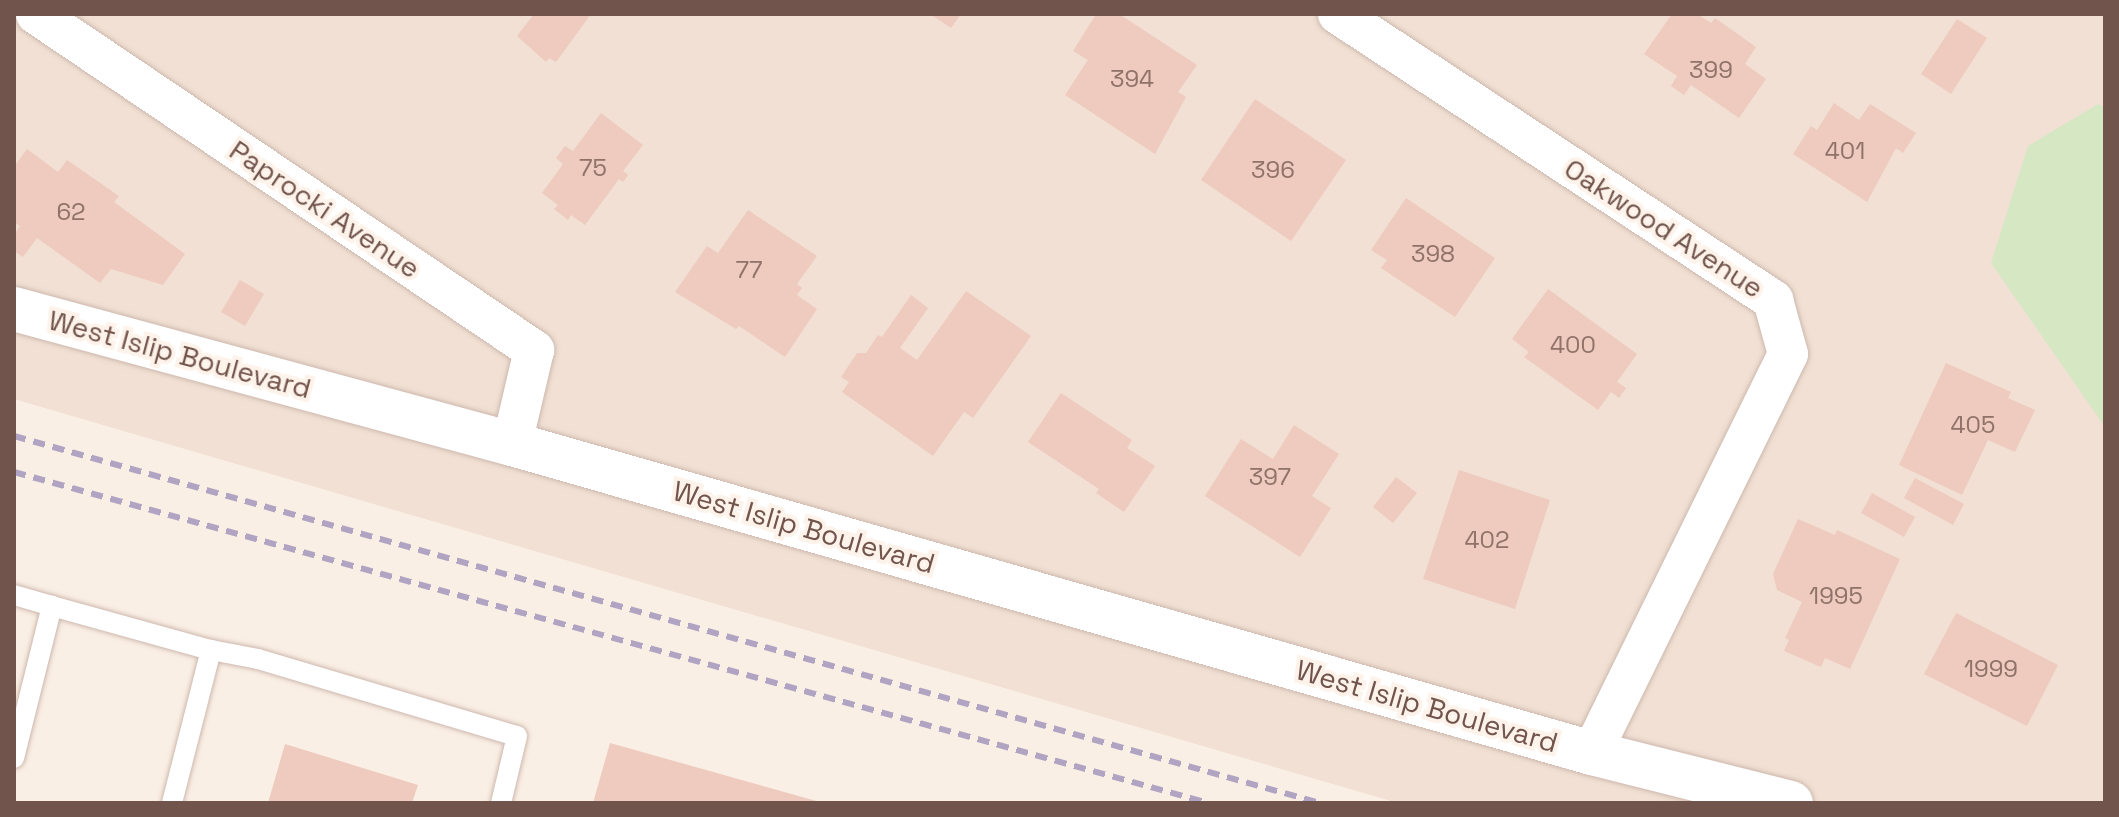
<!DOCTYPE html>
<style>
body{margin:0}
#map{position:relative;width:2119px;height:817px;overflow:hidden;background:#faefe4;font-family:"Space Grotesk",sans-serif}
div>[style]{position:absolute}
.residential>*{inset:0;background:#f1e0d3}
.green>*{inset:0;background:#d6e7c4}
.building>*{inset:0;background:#eecbbe}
.roads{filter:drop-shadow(0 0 2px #cdb8ae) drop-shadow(0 0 2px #cdb8ae)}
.lane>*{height:20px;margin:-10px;padding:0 10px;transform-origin:10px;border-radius:10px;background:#fff}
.street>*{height:40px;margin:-20px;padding:0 20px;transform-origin:20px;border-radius:20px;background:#fff}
.secondary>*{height:44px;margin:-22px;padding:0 22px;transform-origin:22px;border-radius:22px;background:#fff}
.rail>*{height:6px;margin-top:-3px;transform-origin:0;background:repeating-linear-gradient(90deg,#b1a4c3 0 12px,transparent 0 20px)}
span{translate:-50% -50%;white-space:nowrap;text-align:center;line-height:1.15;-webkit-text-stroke:8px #fef3ea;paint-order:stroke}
.number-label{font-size:24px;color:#907268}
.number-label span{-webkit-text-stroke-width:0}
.street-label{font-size:28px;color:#71544c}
.frame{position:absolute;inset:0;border:16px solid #71544c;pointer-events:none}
</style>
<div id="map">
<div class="residential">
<i style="clip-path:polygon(14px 14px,2105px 14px,2105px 803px,1398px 803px,14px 399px)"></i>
</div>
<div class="green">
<i style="clip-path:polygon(2098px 104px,2105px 108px,2105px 427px,1991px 263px,2028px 146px)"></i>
</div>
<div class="building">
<i style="clip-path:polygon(534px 14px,591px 14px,556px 62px,549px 58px,546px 62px,517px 36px)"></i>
<i style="clip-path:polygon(930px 14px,961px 14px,951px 28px)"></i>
<i style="clip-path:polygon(1096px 14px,1119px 14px,1197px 65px,1178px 92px,1186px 97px,1155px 154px,1065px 95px,1088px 60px,1073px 51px)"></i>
<i style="clip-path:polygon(1672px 14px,1697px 14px,1711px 23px,1715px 18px,1756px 47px,1745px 64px,1766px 79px,1739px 118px,1691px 85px,1684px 95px,1671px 86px,1677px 76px,1644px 54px)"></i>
<i style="clip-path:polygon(1957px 19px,1987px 38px,1951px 94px,1921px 74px)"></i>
<i style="clip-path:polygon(1255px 99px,1346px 160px,1291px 241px,1201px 180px)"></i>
<i style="clip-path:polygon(1834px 103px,1859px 120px,1870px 104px,1916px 133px,1903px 153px,1896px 148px,1867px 202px,1793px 154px,1811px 126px,1817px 130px)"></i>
<i style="clip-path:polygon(601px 113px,643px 145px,623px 171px,628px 175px,623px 182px,619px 179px,585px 225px,571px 215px,568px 220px,554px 209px,558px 205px,542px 193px,563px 164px,556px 158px,565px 146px,573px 151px)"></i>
<i style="clip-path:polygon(27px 149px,58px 172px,67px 160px,119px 196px,114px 202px,185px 254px,163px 285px,111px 269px,100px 283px,37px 238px,23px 257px,14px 251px,14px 235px,20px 226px,14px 222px,14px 167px)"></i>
<i style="clip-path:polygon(1406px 198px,1495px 258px,1455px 317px,1381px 268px,1387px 260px,1371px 250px)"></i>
<i style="clip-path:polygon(748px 210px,817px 256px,797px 284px,802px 288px,797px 295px,817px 309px,785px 357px,739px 326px,736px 329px,675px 292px,707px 246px,718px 253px)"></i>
<i style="clip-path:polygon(240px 280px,264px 294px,245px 326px,221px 312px)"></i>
<i style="clip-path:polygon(1548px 289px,1637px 354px,1617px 382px,1626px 388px,1619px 398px,1611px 392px,1598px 410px,1524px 357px,1529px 352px,1512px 339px)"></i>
<i style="clip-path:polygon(966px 291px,1031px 336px,973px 418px,964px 412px,933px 456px,842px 392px,849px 382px,841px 377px,857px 353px,866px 353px,878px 335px,882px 337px,911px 295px,928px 308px,900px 348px,917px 360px)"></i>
<i style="clip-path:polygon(1946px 363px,2011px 392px,2008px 398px,2035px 410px,2015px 452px,1988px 440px,1962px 495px,1899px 465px)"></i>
<i style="clip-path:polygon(1061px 393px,1132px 440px,1127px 448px,1155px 466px,1124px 512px,1096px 493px,1099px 489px,1028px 442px)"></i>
<i style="clip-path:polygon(1294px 425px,1339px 454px,1312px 496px,1331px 508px,1300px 557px,1205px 496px,1241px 439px,1273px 459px)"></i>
<i style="clip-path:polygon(1459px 470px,1550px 500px,1515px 609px,1423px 579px)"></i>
<i style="clip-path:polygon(1396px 477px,1417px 493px,1393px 523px,1373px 507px)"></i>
<i style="clip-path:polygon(1915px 478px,1964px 504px,1953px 525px,1904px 498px)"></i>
<i style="clip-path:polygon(1872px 493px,1915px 517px,1904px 537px,1861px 513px)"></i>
<i style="clip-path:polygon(1798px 519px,1835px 535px,1837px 530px,1900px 559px,1850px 669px,1825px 658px,1821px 667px,1784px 651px,1789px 640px,1785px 638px,1802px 602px,1777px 590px,1773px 574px)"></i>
<i style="clip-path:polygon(1956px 613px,2058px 665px,2027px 726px,1924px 674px)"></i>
<i style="clip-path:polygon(610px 743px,820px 802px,820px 803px,593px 803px)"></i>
<i style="clip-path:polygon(285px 744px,418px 785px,412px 803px,268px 803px)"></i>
</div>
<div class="roads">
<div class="lane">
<i style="left:14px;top:595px;width:40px;rotate:16deg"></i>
<i style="left:211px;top:650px;width:48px;rotate:10.8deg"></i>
<i style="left:258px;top:659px;width:270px;rotate:16.6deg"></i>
<i style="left:517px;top:736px;width:69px;rotate:103.4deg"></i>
<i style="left:14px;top:758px;width:157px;rotate:-76deg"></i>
<i style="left:52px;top:606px;width:165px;rotate:15.5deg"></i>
<i style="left:211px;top:650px;width:158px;rotate:104.3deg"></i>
</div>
<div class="street">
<i style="left:36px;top:14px;width:601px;rotate:34.01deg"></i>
<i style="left:534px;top:350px;width:97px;rotate:103.2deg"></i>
<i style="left:1338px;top:14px;width:521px;rotate:33.32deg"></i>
<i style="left:1773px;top:300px;width:56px;rotate:74.5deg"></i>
<i style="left:1788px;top:354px;width:445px;rotate:116.2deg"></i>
</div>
<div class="secondary">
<i style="left:14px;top:309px;width:516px;rotate:15.17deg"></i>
<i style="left:512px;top:444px;width:1123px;rotate:15.97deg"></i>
<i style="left:1592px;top:753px;width:205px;rotate:14.1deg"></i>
</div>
</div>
<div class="rail">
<i style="left:14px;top:436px;width:1357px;rotate:15.7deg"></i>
<i style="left:14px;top:472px;width:1239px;rotate:15.49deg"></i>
</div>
<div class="number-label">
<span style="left:1711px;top:70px">399</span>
<span style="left:1132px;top:79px">394</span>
<span style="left:1845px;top:151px">401</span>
<span style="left:593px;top:168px">75</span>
<span style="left:1273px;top:170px">396</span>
<span style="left:71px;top:212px">62</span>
<span style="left:1433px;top:254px">398</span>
<span style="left:749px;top:270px">77</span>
<span style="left:1573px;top:345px">400</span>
<span style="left:1973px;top:425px">405</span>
<span style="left:1270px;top:477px">397</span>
<span style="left:1487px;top:540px">402</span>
<span style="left:1836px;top:596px">1995</span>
<span style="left:1991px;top:669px">1999</span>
</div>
<div class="street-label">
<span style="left:325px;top:209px;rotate:34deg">Paprocki Avenue</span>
<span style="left:1664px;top:228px;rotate:33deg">Oakwood Avenue</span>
<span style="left:180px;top:354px;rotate:15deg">West Islip Boulevard</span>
<span style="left:804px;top:527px;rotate:16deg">West Islip Boulevard</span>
<span style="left:1427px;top:706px;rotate:16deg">West Islip Boulevard</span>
</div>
<div class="frame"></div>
</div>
